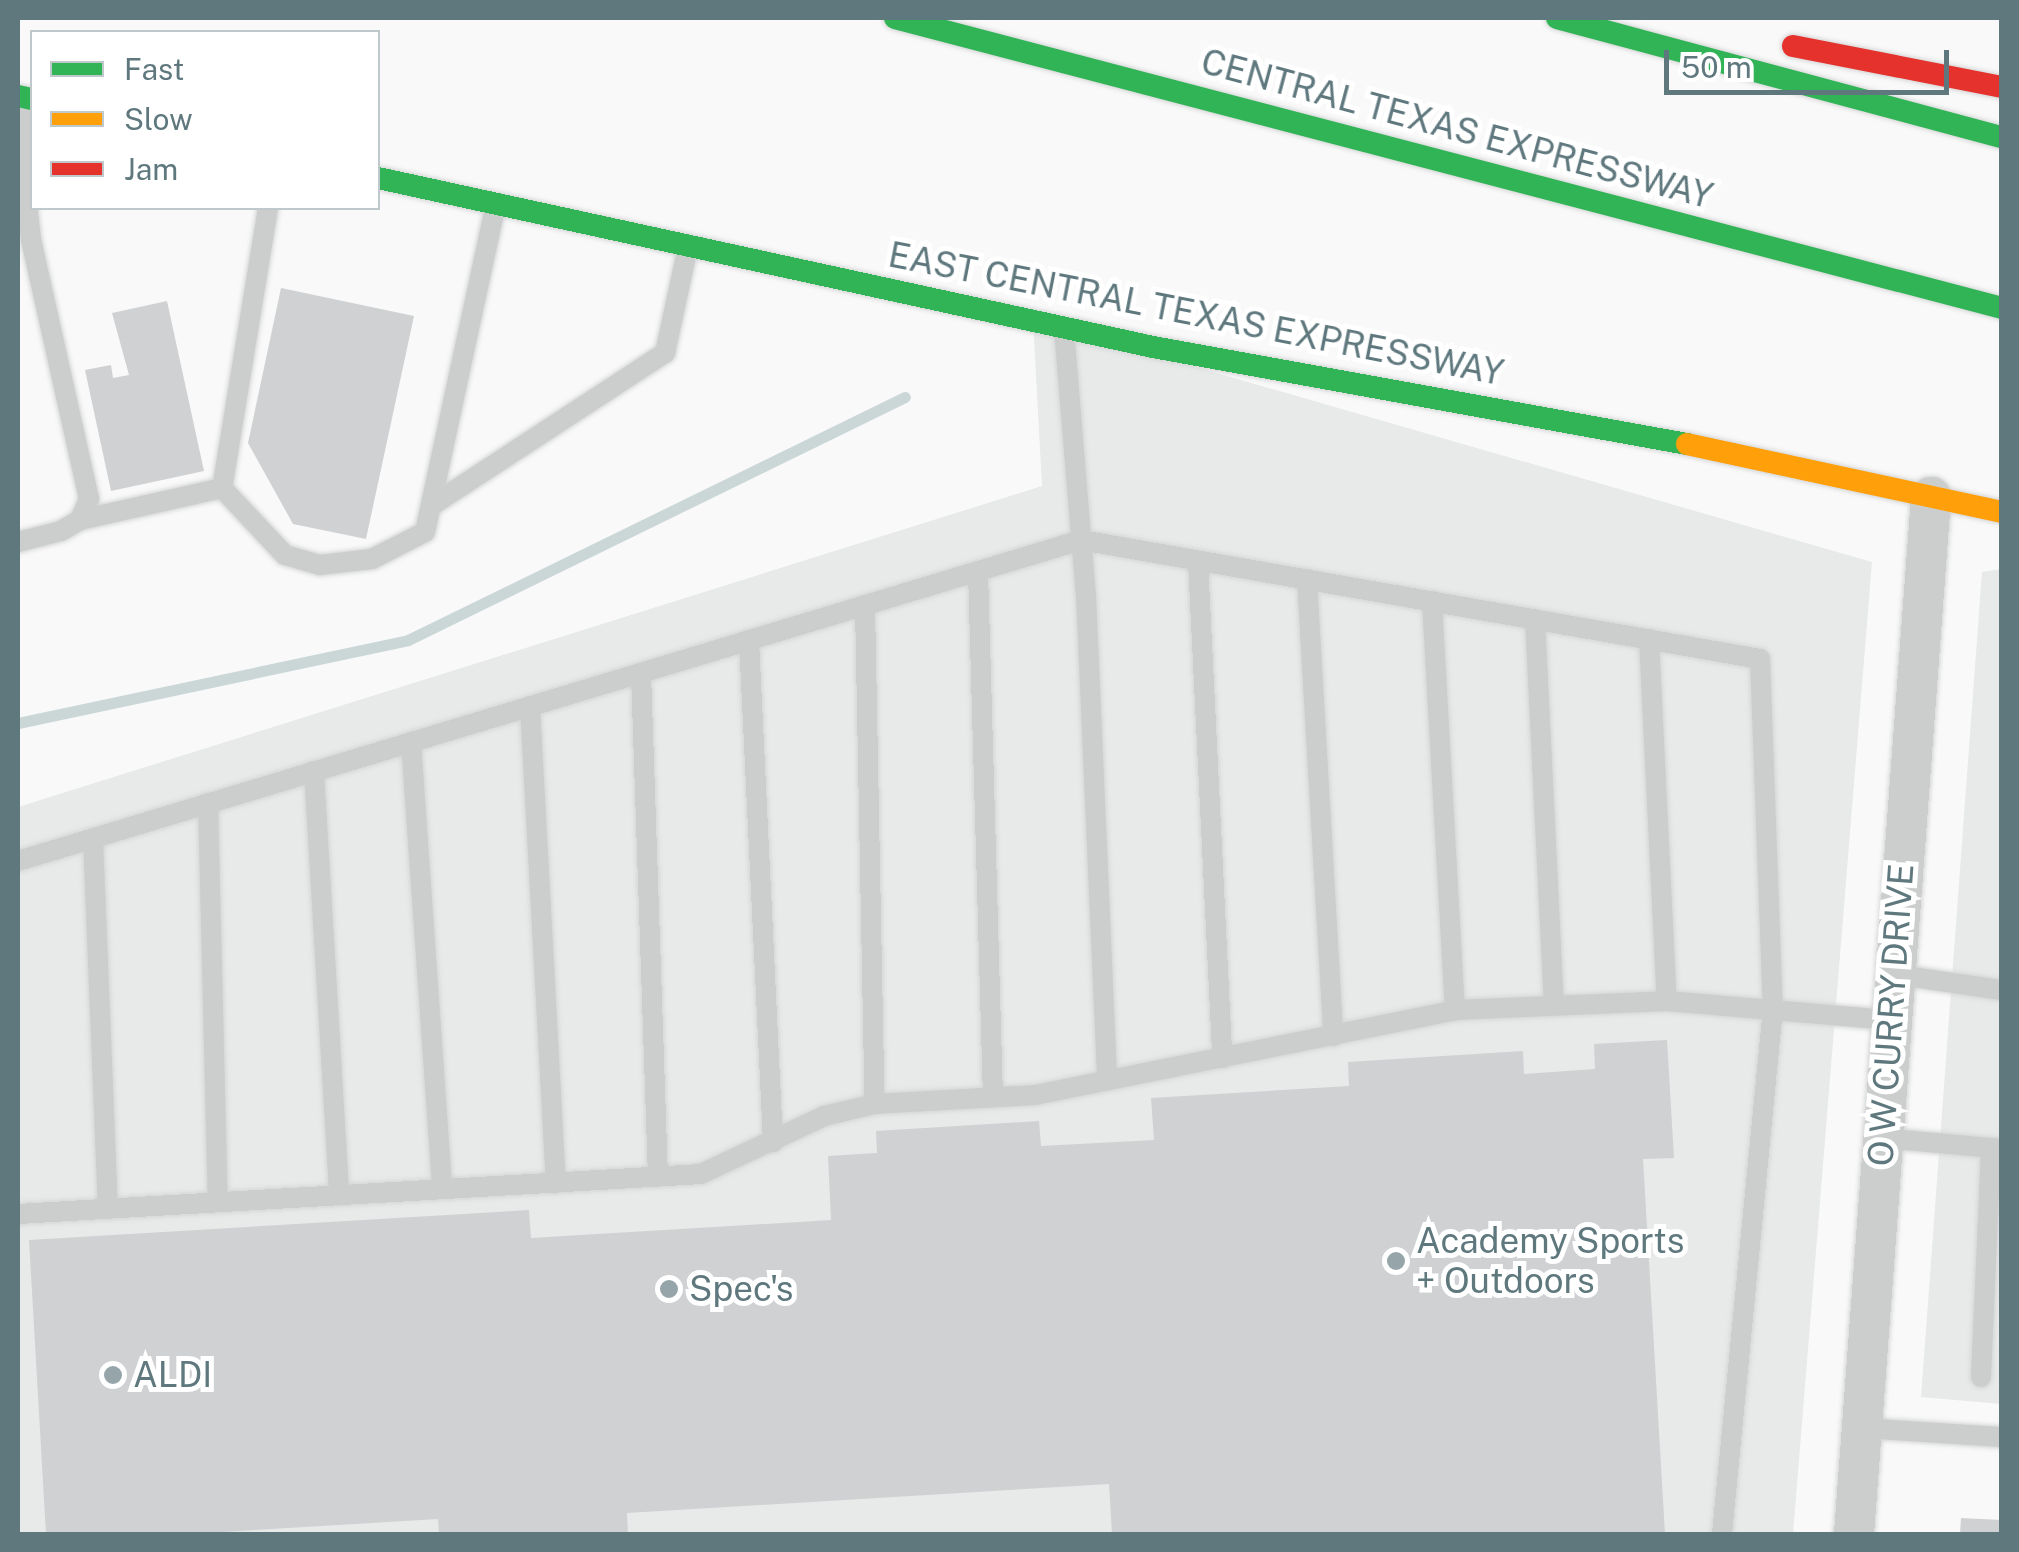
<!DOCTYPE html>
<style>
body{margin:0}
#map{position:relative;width:2019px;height:1552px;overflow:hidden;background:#f9f9f9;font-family:"Public Sans",sans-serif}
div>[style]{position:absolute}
.built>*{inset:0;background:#e7eae9}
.stream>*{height:11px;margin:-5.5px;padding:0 5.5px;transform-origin:5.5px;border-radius:5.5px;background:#cbd7d7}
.building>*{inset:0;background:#cfd1d2}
.roads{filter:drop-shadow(0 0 2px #d5d6d7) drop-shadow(0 0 2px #d5d6d7)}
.lane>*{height:20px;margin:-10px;padding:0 10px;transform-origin:10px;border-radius:10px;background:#cccece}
.street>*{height:40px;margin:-20px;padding:0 20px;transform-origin:20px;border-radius:20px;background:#cccece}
.fast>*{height:22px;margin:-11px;padding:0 11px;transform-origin:11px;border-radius:11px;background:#30b455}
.slow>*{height:22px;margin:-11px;padding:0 11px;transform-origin:11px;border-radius:11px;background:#ff9f0a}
.jam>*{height:22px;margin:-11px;padding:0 11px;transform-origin:11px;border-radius:11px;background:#e5322d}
.dots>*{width:28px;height:28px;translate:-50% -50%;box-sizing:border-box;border:5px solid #fff;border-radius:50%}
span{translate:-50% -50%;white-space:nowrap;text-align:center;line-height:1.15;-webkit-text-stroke:10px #fff;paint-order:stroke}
.street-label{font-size:35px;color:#5f787e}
.poi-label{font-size:35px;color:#5f787e}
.left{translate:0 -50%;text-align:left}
.frame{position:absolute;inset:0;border:20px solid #5f787e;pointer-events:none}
.legend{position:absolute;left:30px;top:30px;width:350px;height:180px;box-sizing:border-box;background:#fff;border:2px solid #bfc9cb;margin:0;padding:12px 18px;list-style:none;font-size:30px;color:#5f787e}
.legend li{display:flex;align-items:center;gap:20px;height:50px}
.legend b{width:50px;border:2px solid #bfc9cb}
.scale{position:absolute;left:1664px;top:50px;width:285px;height:45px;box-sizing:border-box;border:5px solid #5f787e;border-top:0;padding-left:12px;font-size:30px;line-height:35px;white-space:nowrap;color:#5f787e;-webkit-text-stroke:8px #fff;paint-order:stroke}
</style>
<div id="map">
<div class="built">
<i style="clip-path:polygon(1033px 320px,1872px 562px,1793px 1534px,18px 1534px,18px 807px,1042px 486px)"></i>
<i style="clip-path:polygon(2001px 569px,2001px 1404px,1921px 1397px,1982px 572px)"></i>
</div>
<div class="stream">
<i style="left:18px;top:723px;width:399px;rotate:-12deg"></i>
<i style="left:408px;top:640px;width:553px;rotate:-26.06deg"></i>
</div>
<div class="building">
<i style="clip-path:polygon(281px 288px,414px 316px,366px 539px,293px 524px,248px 443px)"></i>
<i style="clip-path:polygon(167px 301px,204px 471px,111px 491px,85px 370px,111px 365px,113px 378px,129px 375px,112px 313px)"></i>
<i style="clip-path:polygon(1667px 1040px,1674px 1158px,1643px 1159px,1665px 1534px,1112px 1534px,1109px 1484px,627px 1513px,628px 1534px,439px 1534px,438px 1519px,188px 1534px,46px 1534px,29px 1240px,529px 1210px,531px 1238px,831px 1220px,828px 1156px,877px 1153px,876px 1131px,1039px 1121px,1041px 1146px,1154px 1140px,1151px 1098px,1349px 1086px,1348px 1062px,1523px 1051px,1524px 1074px,1595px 1069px,1594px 1044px)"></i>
<i style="clip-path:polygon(1961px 1518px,2002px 1520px,2002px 1534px,1960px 1534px)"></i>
</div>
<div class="roads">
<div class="lane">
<i style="left:268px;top:208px;width:284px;rotate:99.3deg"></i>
<i style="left:222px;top:488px;width:92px;rotate:46.8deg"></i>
<i style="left:285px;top:555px;width:36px;rotate:16deg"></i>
<i style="left:320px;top:565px;width:52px;rotate:-6.6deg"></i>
<i style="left:372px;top:559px;width:59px;rotate:-27deg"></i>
<i style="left:425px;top:532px;width:332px;rotate:-77.8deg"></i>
<i style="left:1064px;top:329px;width:267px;rotate:85.3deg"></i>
<i style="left:1086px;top:595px;width:486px;rotate:87.5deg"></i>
<i style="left:431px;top:506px;width:280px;rotate:-33.2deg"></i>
<i style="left:665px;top:353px;width:108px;rotate:-77.8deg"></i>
<i style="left:80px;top:520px;width:146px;rotate:-12.7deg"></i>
<i style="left:18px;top:542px;width:44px;rotate:-14.3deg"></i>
<i style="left:61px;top:531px;width:22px;rotate:-30deg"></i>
<i style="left:80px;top:520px;width:23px;rotate:-67deg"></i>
<i style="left:89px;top:499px;width:266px;rotate:-102.6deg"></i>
<i style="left:31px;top:239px;width:43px;rotate:-96.6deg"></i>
<i style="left:26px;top:196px;width:95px;rotate:-87.6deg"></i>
<i style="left:1198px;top:561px;width:498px;rotate:87.2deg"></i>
<i style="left:978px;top:571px;width:526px;rotate:88.37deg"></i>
<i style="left:1307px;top:579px;width:458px;rotate:86.7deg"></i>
<i style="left:1432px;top:601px;width:410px;rotate:86.8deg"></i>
<i style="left:865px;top:605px;width:499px;rotate:88.9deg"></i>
<i style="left:1535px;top:619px;width:387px;rotate:87.2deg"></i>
<i style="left:1649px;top:639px;width:362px;rotate:87.2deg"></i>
<i style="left:749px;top:640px;width:503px;rotate:87.26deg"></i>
<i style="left:641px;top:673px;width:504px;rotate:88.07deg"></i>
<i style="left:530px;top:706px;width:478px;rotate:86.9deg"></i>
<i style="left:411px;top:742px;width:448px;rotate:86deg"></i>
<i style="left:314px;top:771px;width:425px;rotate:86.6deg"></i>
<i style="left:208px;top:803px;width:399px;rotate:88.6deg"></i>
<i style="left:93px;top:838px;width:371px;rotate:87.7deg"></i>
<i style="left:18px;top:861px;width:1110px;rotate:-16.8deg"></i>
<i style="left:1081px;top:540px;width:689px;rotate:9.94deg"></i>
<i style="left:1760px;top:659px;width:349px;rotate:87.9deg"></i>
<i style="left:1773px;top:1008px;width:528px;rotate:95.54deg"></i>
<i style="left:1893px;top:974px;width:110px;rotate:8.4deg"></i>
<i style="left:1882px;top:1138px;width:121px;rotate:5.2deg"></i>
<i style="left:18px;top:1214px;width:684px;rotate:-3.35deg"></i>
<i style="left:701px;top:1174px;width:136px;rotate:-25.2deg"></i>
<i style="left:824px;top:1116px;width:52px;rotate:-13.2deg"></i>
<i style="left:875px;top:1104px;width:160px;rotate:-3.2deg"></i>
<i style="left:1035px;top:1095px;width:429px;rotate:-11.4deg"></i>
<i style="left:1455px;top:1010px;width:212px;rotate:-2.4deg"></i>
<i style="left:1667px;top:1001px;width:224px;rotate:4.9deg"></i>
<i style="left:1981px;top:1377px;width:229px;rotate:-87.5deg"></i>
<i style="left:1862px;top:1428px;width:140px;rotate:3.7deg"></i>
</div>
<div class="street">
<i style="left:1854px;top:1534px;width:1040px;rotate:-85.75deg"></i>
</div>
<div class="fast">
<i style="left:895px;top:18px;width:1144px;rotate:14.68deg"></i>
<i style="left:1557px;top:18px;width:461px;rotate:15deg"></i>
<i style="left:18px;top:96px;width:14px;rotate:12deg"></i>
<i style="left:378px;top:178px;width:793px;rotate:12.3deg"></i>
<i style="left:1153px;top:347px;width:543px;rotate:10.3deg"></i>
</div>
<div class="slow">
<i style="left:1687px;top:444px;width:322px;rotate:12.2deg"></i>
</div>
<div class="jam">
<i style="left:1793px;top:46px;width:213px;rotate:11.1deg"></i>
</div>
</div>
<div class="dots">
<i style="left:1396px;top:1261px;background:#95a5a9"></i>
<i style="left:669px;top:1289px;background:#95a5a9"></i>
<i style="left:113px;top:1375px;background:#95a5a9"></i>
</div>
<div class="street-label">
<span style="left:1457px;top:129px;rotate:15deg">CENTRAL TEXAS EXPRESSWAY</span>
<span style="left:1196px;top:314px;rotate:11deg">EAST CENTRAL TEXAS EXPRESSWAY</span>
<span style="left:1891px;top:1015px;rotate:-86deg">O W CURRY DRIVE</span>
</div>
<div class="poi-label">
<span class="left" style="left:1416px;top:1261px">Academy Sports<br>+ Outdoors</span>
<span class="left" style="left:689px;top:1289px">Spec's</span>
<span class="left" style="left:133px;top:1375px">ALDI</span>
</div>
<div class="frame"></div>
<ul class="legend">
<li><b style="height:12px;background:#30b455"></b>Fast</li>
<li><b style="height:12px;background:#ff9f0a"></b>Slow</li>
<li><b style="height:12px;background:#e5322d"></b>Jam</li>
</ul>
<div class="scale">50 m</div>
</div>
